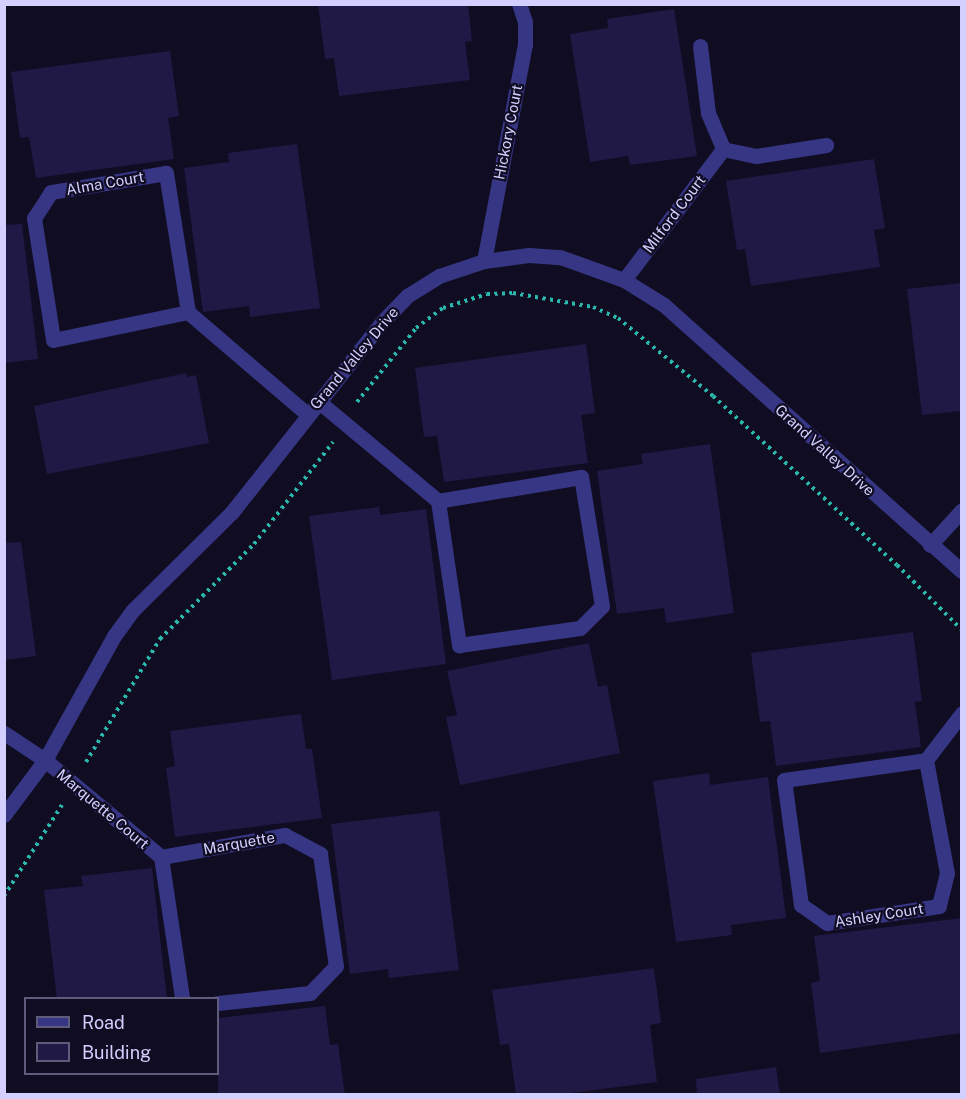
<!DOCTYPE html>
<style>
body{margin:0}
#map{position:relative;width:966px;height:1099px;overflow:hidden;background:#100d23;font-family:"Public Sans",sans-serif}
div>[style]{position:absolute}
.building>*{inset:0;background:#201845}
.path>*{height:4px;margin-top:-2px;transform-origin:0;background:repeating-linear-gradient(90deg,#29b8ab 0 3px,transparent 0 7.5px)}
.minor>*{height:15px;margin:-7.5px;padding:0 7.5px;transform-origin:7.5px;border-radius:7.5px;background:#363684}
span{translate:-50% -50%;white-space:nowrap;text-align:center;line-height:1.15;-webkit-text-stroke:4.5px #100d23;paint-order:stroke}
.street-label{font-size:15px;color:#d3cfff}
.frame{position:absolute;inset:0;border:6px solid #d3cfff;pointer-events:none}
.legend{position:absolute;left:24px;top:997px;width:195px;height:78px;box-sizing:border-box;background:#100d23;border:2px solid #5e5b7b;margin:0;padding:8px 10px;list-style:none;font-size:18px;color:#d3cfff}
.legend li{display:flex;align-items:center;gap:12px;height:30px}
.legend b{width:30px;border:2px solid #5e5b7b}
</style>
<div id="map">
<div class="building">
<i style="clip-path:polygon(318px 4px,468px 4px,472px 41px,465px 42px,470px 80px,339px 96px,334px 58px,325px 59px)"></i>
<i style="clip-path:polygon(674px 9px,697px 156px,630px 165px,628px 156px,590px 162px,570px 34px,608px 28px,607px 19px)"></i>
<i style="clip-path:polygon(170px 51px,179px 116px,168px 118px,174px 159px,36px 178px,29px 137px,20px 138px,11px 72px)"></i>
<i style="clip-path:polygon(297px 144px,320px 308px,250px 317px,249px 306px,203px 312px,184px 168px,229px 162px,228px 153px)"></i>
<i style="clip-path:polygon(874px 159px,885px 228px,874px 230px,880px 267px,751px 286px,745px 249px,737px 250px,726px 181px)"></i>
<i style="clip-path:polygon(22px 224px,38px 359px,4px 363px,4px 225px)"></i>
<i style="clip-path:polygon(962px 283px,962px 411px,922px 415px,907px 289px)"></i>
<i style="clip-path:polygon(586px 344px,595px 413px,581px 415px,588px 463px,444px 482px,437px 436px,424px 437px,415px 368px)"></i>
<i style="clip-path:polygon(186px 373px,187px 377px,196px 375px,209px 443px,47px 474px,34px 406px)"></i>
<i style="clip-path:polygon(710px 444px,734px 613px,666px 623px,664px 608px,617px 614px,597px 471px,643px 464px,641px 454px)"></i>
<i style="clip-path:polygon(379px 507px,380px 515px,426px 509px,446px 664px,332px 680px,309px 516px)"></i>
<i style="clip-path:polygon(21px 542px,36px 656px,4px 660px,4px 543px)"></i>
<i style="clip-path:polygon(913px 632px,922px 701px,915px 702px,921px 747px,776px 766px,770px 721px,760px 722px,751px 653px)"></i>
<i style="clip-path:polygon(589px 643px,598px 687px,607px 685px,620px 753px,460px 785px,446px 717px,457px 715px,447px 671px)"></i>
<i style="clip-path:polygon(301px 714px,306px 749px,312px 749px,322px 818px,175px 837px,166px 768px,175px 766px,170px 731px)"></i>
<i style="clip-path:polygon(709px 773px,710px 785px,768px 777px,786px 918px,731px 925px,732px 935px,676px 942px,653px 781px)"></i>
<i style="clip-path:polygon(439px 811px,459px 970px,389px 978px,388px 969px,350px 974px,331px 824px)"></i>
<i style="clip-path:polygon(152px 868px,167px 999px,57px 999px,44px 890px,83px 886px,81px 876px)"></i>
<i style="clip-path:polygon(962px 918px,962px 1033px,820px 1053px,811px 983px,820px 981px,814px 936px)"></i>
<i style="clip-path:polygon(654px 968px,661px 1023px,650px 1025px,657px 1082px,555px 1095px,516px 1095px,509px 1044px,500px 1045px,492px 990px)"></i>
<i style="clip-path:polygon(325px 1006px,330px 1045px,338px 1044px,345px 1095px,218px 1095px,218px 1018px)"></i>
<i style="clip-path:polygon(776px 1067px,780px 1095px,697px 1095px,696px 1079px)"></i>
</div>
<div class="path">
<i style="left:357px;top:402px;width:95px;rotate:-51.4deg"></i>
<i style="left:416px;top:328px;width:34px;rotate:-37deg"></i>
<i style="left:443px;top:308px;width:46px;rotate:-17.7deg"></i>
<i style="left:487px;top:294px;width:26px;rotate:-2deg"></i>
<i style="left:513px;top:293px;width:81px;rotate:9.9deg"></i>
<i style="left:593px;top:307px;width:27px;rotate:24deg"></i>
<i style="left:618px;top:318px;width:123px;rotate:39.4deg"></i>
<i style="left:713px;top:396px;width:250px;rotate:42.6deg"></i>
<i style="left:897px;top:565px;width:92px;rotate:45deg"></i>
<i style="left:86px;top:762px;width:144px;rotate:-59deg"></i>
<i style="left:160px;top:639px;width:134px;rotate:-45.3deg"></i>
<i style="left:254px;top:544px;width:129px;rotate:-52.2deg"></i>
<i style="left:4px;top:896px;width:108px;rotate:-57.5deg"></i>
</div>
<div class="minor">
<i style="left:700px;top:46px;width:67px;rotate:83.2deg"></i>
<i style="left:708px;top:113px;width:39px;rotate:67deg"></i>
<i style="left:484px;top:261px;width:220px;rotate:-79.3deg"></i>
<i style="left:525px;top:45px;width:23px;rotate:-90deg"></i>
<i style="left:525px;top:22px;width:19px;rotate:-108deg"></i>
<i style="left:624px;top:280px;width:164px;rotate:-52.9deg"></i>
<i style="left:723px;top:149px;width:34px;rotate:12deg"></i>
<i style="left:756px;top:156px;width:71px;rotate:-8.9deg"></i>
<i style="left:188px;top:312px;width:141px;rotate:-99deg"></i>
<i style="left:166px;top:173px;width:117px;rotate:170.6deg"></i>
<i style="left:51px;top:192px;width:31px;rotate:123deg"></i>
<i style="left:34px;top:218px;width:123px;rotate:81.1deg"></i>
<i style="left:53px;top:340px;width:138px;rotate:-11.7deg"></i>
<i style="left:188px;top:312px;width:157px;rotate:40.6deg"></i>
<i style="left:318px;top:401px;width:156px;rotate:39.8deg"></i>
<i style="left:438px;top:501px;width:146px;rotate:81.7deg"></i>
<i style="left:459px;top:645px;width:122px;rotate:-8deg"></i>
<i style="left:580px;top:628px;width:31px;rotate:-45deg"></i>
<i style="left:602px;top:606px;width:131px;rotate:-99.2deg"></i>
<i style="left:581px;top:477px;width:145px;rotate:170.5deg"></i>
<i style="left:930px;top:545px;width:47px;rotate:-47.6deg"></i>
<i style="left:4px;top:733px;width:49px;rotate:33.4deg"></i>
<i style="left:45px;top:760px;width:151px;rotate:39.9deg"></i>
<i style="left:926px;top:760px;width:115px;rotate:79.5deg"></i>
<i style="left:947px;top:873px;width:34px;rotate:104deg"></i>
<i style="left:939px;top:906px;width:113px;rotate:171.4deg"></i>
<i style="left:827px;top:923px;width:32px;rotate:-145deg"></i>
<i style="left:801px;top:905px;width:126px;rotate:-97.7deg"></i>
<i style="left:784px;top:780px;width:143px;rotate:-8deg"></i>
<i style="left:926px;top:760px;width:59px;rotate:-52.5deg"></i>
<i style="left:4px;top:815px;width:69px;rotate:-53.3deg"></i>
<i style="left:45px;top:760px;width:142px;rotate:-60.9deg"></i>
<i style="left:114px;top:636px;width:32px;rotate:-54deg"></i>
<i style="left:133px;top:610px;width:139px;rotate:-44.7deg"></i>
<i style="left:232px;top:512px;width:243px;rotate:-51.7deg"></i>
<i style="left:383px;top:321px;width:35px;rotate:-46deg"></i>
<i style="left:407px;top:296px;width:38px;rotate:-32deg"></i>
<i style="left:439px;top:276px;width:47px;rotate:-18.4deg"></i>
<i style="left:484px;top:261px;width:45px;rotate:-7.6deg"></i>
<i style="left:529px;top:255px;width:31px;rotate:4deg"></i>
<i style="left:560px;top:257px;width:68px;rotate:19.8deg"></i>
<i style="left:624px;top:280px;width:47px;rotate:32deg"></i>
<i style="left:664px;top:305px;width:399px;rotate:41.8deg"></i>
<i style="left:161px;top:857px;width:126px;rotate:-10.1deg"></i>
<i style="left:285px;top:835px;width:40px;rotate:28deg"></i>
<i style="left:320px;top:854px;width:113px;rotate:81.9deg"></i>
<i style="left:336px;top:966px;width:37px;rotate:134deg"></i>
<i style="left:310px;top:993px;width:93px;rotate:173.8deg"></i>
<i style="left:161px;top:857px;width:143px;rotate:81.5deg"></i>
</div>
<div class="street-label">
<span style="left:508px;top:132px;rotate:-79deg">Hickory Court</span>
<span style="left:105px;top:183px;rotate:-10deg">Alma Court</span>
<span style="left:674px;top:214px;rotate:-53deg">Milford Court</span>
<span style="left:354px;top:358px;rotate:-50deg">Grand Valley Drive</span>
<span style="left:825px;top:450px;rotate:42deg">Grand Valley Drive</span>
<span style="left:103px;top:809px;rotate:40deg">Marquette Court</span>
<span style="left:239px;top:843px;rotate:-10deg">Marquette</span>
<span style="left:879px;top:915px;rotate:-9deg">Ashley Court</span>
</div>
<div class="frame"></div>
<ul class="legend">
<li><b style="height:8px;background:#363684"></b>Road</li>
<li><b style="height:16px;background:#201845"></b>Building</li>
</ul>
</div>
